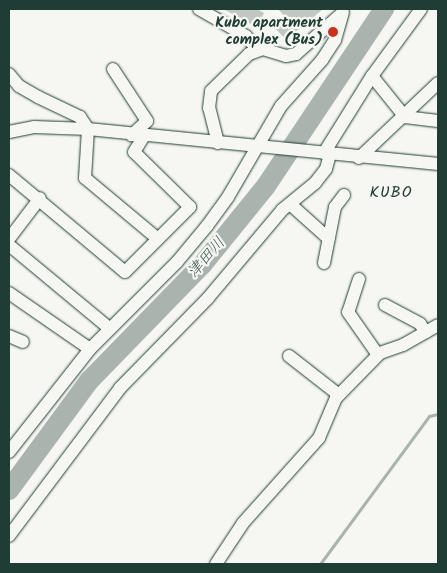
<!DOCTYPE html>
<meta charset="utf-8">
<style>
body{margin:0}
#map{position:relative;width:447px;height:573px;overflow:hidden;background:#f6f6f2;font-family:Kalam,"Klee One",sans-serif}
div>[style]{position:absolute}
.stream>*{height:3px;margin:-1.5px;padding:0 1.5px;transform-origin:1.5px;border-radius:1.5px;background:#aab3ae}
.river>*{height:20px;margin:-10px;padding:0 10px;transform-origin:10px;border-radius:10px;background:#aab3ae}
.building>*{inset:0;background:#c1c8c3}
.roads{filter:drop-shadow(0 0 1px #1f3d34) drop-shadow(0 0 1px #1f3d34)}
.minor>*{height:12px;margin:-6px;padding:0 6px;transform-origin:6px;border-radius:6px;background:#f6f6f2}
.dots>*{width:14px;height:14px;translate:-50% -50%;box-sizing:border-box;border:2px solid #f6f6f2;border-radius:50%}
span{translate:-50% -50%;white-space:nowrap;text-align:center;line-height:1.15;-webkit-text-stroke:4.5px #f6f6f2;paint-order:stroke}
.poi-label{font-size:15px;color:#1f3d34;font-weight:700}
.right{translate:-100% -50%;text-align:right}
.neighbourhood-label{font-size:16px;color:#1f3d34;letter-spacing:1px}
.water-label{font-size:16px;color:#425a52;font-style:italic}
.frame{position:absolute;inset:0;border:10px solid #1f3d34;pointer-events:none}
</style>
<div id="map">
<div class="stream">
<i style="left:320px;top:564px;width:184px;rotate:-53.6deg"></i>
<i style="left:429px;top:416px;width:9px;rotate:-13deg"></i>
</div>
<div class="river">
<i style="left:9px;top:490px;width:135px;rotate:-53.7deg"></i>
<i style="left:89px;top:381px;width:162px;rotate:-45.8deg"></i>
<i style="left:202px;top:265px;width:102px;rotate:-51deg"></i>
<i style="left:266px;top:186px;width:213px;rotate:-56.3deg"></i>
</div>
<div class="building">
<i style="clip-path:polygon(223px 9px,257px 9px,264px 13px,257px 27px)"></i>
<i style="clip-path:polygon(278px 9px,323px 9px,286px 40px,275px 28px,287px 19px)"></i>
</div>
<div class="roads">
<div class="minor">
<i style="left:199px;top:9px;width:54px;rotate:29.9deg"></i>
<i style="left:246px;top:36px;width:17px;rotate:50deg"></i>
<i style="left:113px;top:69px;width:62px;rotate:56.8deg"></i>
<i style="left:147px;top:121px;width:21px;rotate:137deg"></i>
<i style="left:9px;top:74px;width:16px;rotate:50deg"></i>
<i style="left:19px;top:86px;width:22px;rotate:30deg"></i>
<i style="left:38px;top:97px;width:47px;rotate:25.5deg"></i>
<i style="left:80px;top:117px;width:14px;rotate:56deg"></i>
<i style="left:88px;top:129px;width:49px;rotate:93.5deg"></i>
<i style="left:85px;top:178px;width:95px;rotate:39.9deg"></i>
<i style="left:372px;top:76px;width:53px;rotate:51.2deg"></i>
<i style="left:405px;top:117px;width:33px;rotate:7deg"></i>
<i style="left:9px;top:132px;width:25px;rotate:-11deg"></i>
<i style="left:34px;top:127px;width:54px;rotate:2.1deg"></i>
<i style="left:88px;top:129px;width:352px;rotate:5.7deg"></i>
<i style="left:218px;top:143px;width:36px;rotate:-104deg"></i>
<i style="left:209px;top:108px;width:17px;rotate:-83deg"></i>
<i style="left:211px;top:91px;width:53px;rotate:-44.2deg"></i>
<i style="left:249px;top:54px;width:15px;rotate:-20deg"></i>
<i style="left:263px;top:49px;width:24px;rotate:17deg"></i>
<i style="left:286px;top:56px;width:10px;rotate:-11deg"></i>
<i style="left:296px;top:54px;width:60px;rotate:-41.6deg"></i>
<i style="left:324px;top:153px;width:91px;rotate:-58.1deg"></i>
<i style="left:372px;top:76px;width:83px;rotate:-53.8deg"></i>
<i style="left:359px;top:158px;width:109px;rotate:-43.5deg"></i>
<i style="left:9px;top:175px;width:151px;rotate:39.9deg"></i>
<i style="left:125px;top:272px;width:92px;rotate:-45deg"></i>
<i style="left:190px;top:207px;width:78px;rotate:-135.5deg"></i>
<i style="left:134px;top:152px;width:19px;rotate:-58deg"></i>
<i style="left:290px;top:204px;width:52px;rotate:41.9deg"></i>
<i style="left:9px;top:239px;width:51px;rotate:-52.9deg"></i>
<i style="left:9px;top:245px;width:131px;rotate:39.7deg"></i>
<i style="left:324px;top:263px;width:57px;rotate:-78.9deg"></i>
<i style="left:335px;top:207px;width:15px;rotate:-53deg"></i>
<i style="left:359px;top:279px;width:35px;rotate:108deg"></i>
<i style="left:348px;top:312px;width:52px;rotate:55.1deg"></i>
<i style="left:9px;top:293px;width:98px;rotate:34.7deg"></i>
<i style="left:385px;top:305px;width:40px;rotate:28deg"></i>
<i style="left:420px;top:324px;width:10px;rotate:53deg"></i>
<i style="left:9px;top:336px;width:15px;rotate:23deg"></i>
<i style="left:289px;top:356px;width:63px;rotate:38deg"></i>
<i style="left:9px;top:452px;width:131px;rotate:-51.8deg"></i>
<i style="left:90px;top:349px;width:123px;rotate:-45deg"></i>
<i style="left:177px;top:262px;width:47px;rotate:-50.2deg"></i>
<i style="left:207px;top:226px;width:36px;rotate:-54deg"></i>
<i style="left:228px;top:197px;width:105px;rotate:-59.8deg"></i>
<i style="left:281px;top:106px;width:62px;rotate:-48.3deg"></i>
<i style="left:322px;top:60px;width:24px;rotate:-57deg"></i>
<i style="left:335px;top:40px;width:29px;rotate:-74deg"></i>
<i style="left:9px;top:536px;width:185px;rotate:-53.1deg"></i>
<i style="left:120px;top:388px;width:126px;rotate:-45.6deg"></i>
<i style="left:208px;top:298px;width:115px;rotate:-49.9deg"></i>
<i style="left:282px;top:210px;width:43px;rotate:-39.3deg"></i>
<i style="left:315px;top:183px;width:18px;rotate:-52deg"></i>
<i style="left:326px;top:169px;width:16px;rotate:-75deg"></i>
<i style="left:216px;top:564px;width:49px;rotate:-56.6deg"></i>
<i style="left:243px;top:523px;width:114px;rotate:-48.2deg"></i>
<i style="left:319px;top:438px;width:43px;rotate:-67deg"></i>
<i style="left:336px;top:398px;width:63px;rotate:-45.6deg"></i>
<i style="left:380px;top:353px;width:24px;rotate:-19deg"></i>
<i style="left:403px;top:345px;width:40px;rotate:-29.7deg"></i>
</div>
</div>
<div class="dots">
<i style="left:333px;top:32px;background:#c8321e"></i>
</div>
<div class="poi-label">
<span class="right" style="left:323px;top:32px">Kubo apartment<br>complex (Bus)</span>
</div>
<div class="neighbourhood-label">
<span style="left:391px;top:193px">KUBO</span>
</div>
<div class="water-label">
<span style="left:207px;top:258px;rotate:-49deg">津田川</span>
</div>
<div class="frame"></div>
</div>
